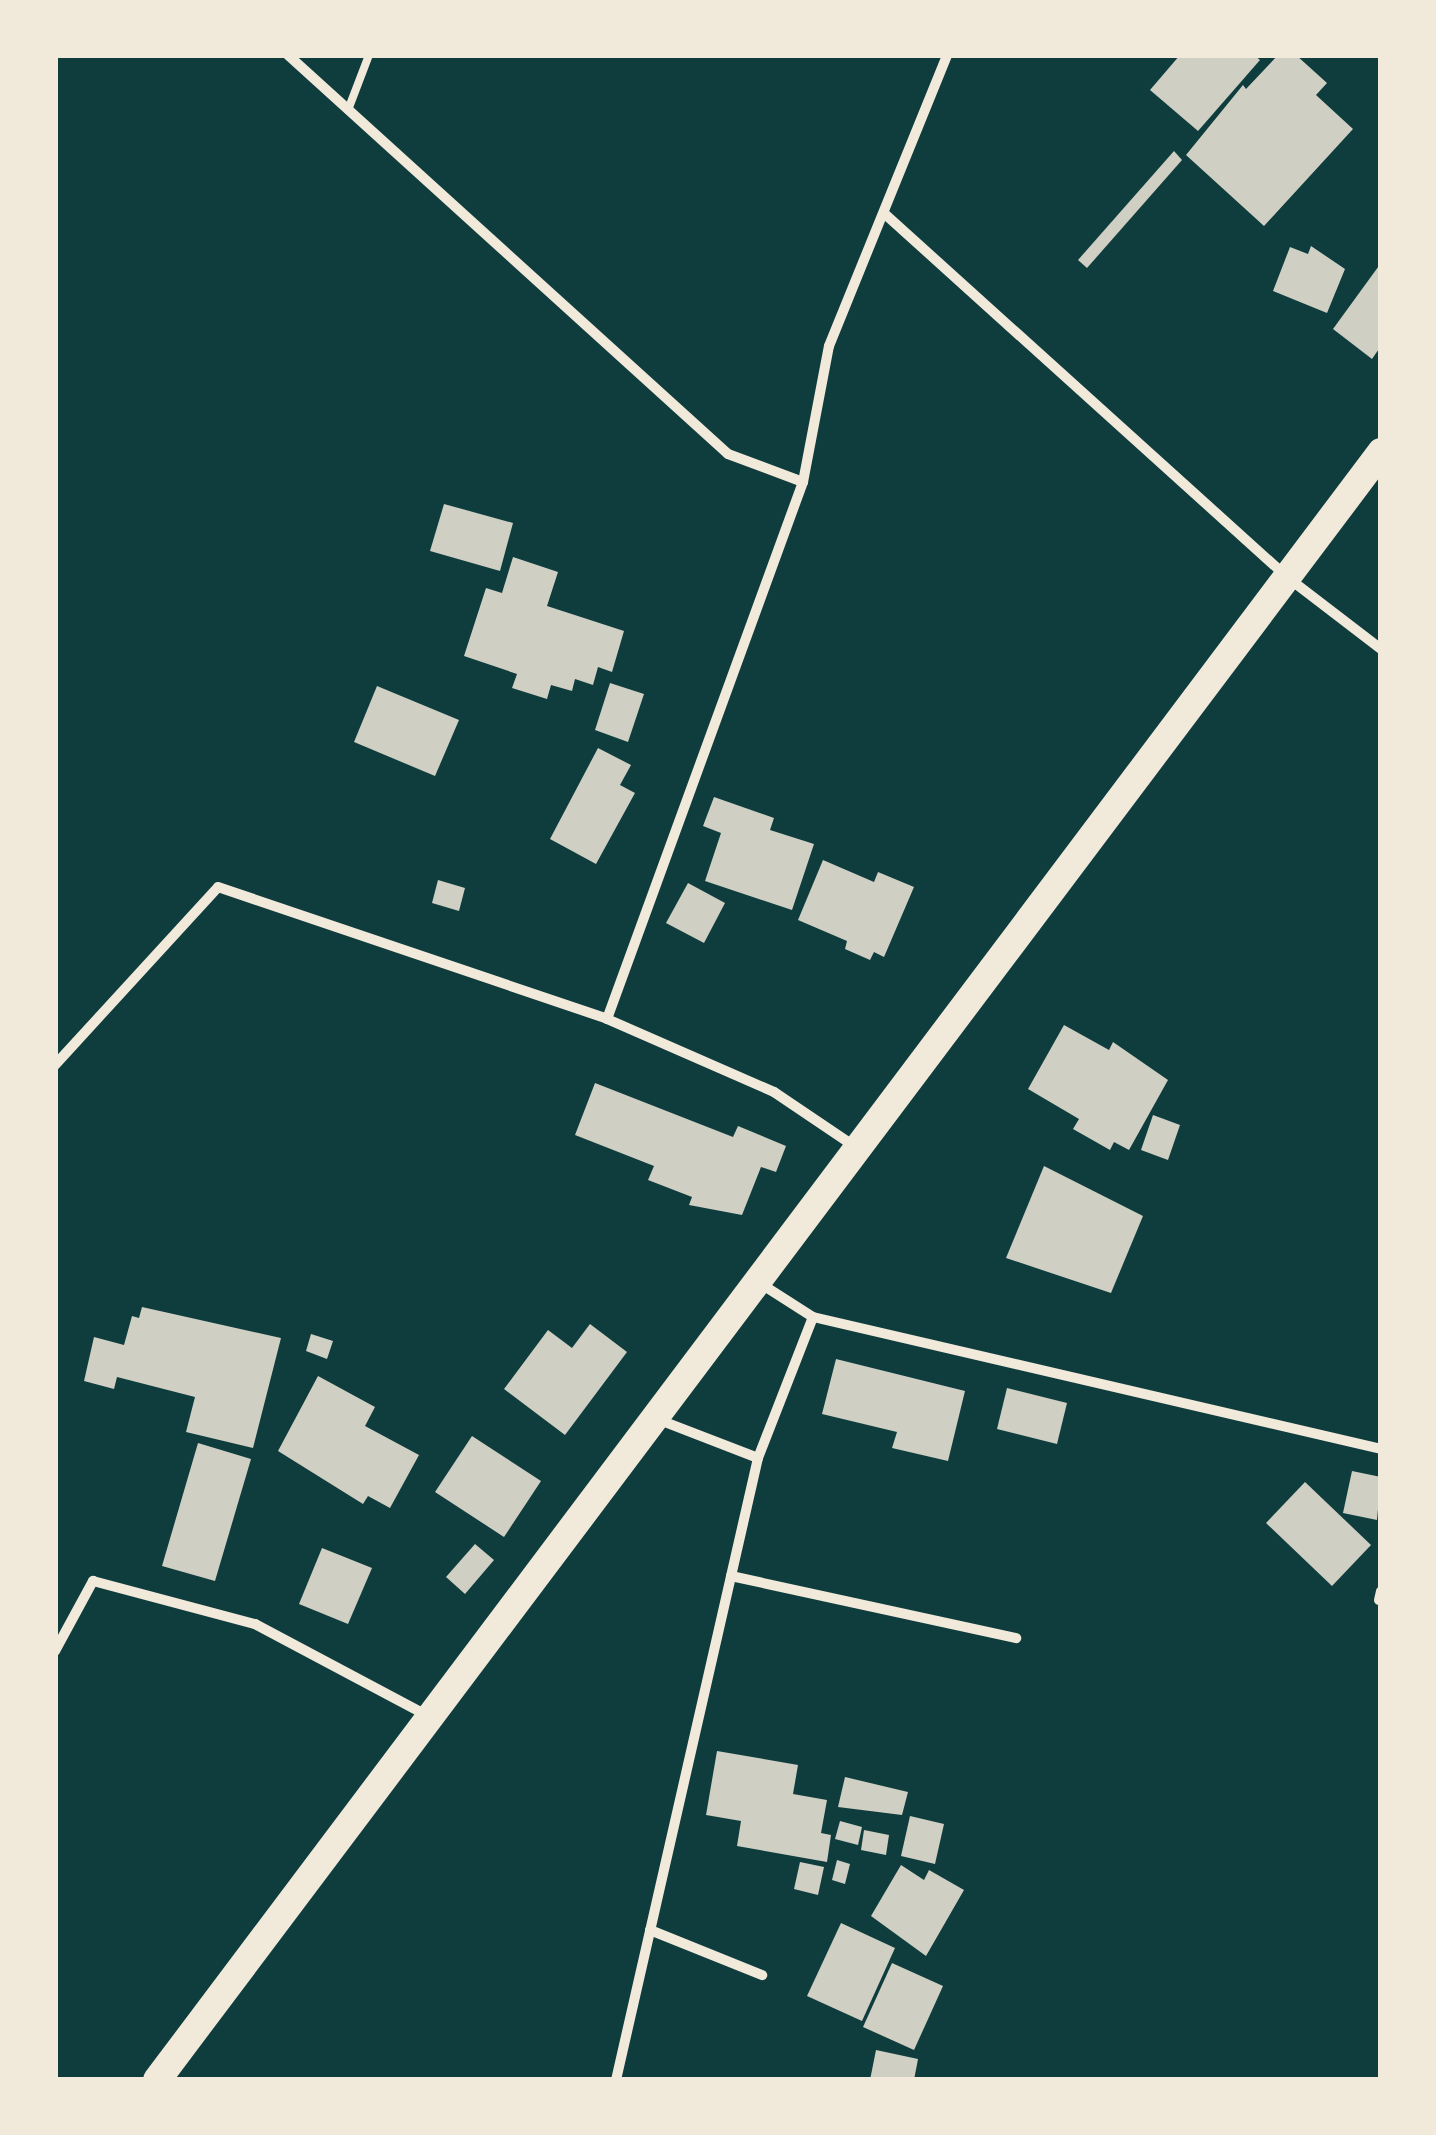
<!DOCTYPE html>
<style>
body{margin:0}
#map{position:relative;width:1436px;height:2135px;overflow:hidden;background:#0f3d3e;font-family:Quicksand,sans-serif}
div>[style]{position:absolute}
.building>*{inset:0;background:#cfcfc3}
.service>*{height:8px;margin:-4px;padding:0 4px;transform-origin:4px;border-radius:4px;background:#f1e9da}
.minor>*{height:10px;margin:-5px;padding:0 5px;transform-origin:5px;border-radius:5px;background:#f1e9da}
.trunk>*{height:28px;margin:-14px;padding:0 14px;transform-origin:14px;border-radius:14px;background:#f1e9da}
span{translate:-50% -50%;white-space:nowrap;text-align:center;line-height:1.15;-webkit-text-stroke:10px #f1e9da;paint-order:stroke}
.frame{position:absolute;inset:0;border:58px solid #f1e9da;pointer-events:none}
</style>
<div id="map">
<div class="building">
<i style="clip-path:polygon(1180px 55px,1254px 55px,1260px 60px,1198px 131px,1150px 90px)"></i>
<i style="clip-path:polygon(1278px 55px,1296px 55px,1327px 83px,1316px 95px,1353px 129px,1264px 226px,1186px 155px,1243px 85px,1246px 89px)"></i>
<i style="clip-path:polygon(1174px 151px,1182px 160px,1087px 268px,1078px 260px)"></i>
<i style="clip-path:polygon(1311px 246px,1345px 269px,1327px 313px,1273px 291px,1290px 247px,1308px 254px)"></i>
<i style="clip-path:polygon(1381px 263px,1381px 346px,1372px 359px,1333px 329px)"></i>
<i style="clip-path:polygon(444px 504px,513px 523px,500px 571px,430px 551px)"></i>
<i style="clip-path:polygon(513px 557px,558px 572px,547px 606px,624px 631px,612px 672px,598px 667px,593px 685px,575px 679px,572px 691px,551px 685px,547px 699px,512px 688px,517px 674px,464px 656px,486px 588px,502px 593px)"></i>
<i style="clip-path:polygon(610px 683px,644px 694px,628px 742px,595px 730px)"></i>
<i style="clip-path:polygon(377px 686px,459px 720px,435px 776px,354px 742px)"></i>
<i style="clip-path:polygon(598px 748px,631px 765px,620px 785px,635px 793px,596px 864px,550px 839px)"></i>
<i style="clip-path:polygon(714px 797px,774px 818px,770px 830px,814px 844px,792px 910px,705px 881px,721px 833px,703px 826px)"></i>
<i style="clip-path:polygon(823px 860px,874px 882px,878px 872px,914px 887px,884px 957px,874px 952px,870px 960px,845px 949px,847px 941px,798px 920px)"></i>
<i style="clip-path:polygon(438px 880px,465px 888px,459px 911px,432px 903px)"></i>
<i style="clip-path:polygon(688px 883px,725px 903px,704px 943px,666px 923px)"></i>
<i style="clip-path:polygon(1064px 1025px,1109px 1050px,1113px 1042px,1168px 1080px,1129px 1150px,1114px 1142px,1110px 1150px,1073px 1129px,1079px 1119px,1028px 1089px)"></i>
<i style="clip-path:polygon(595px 1083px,733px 1137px,738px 1126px,786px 1146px,776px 1172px,761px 1167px,742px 1215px,689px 1205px,692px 1197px,648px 1180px,654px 1166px,575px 1135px)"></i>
<i style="clip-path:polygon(1153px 1115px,1180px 1125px,1168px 1160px,1141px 1150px)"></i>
<i style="clip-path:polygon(1044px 1166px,1143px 1216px,1111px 1293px,1006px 1258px)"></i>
<i style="clip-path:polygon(142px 1307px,281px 1338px,253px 1448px,186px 1432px,195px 1397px,117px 1377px,114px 1389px,84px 1381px,94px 1337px,124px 1345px,132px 1316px,139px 1318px)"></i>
<i style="clip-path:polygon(590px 1324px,627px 1352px,565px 1435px,504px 1389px,548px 1330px,572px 1348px)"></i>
<i style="clip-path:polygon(311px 1334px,333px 1341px,327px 1359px,306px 1351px)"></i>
<i style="clip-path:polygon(836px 1359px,965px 1391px,948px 1461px,892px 1448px,897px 1432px,822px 1414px)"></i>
<i style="clip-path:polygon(318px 1376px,375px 1407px,365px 1426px,419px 1455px,390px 1508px,368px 1496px,363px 1504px,278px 1451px)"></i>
<i style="clip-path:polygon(1007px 1388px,1067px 1403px,1057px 1444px,997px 1429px)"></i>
<i style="clip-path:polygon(472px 1436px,541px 1481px,504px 1537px,435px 1492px)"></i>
<i style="clip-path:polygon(198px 1443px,251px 1459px,215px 1581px,162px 1566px)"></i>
<i style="clip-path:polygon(1352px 1471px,1381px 1477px,1377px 1520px,1343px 1513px)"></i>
<i style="clip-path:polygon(1305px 1482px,1371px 1545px,1332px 1586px,1266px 1523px)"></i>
<i style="clip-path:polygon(475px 1544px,494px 1560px,465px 1594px,446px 1577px)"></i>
<i style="clip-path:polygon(322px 1548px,372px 1568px,348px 1624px,299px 1604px)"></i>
<i style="clip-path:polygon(717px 1751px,798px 1765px,793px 1794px,827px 1800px,821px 1833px,831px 1835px,827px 1862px,737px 1846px,741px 1821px,706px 1815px)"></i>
<i style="clip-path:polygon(845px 1777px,908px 1792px,902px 1815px,838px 1807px)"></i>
<i style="clip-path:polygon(910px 1816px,944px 1824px,935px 1864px,901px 1856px)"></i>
<i style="clip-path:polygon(840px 1821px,862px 1827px,858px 1845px,835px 1839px)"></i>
<i style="clip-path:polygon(864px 1830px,889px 1835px,886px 1855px,861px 1850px)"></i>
<i style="clip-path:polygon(837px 1860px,850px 1864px,845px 1884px,832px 1880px)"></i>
<i style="clip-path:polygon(800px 1862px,824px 1867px,818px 1895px,794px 1889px)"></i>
<i style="clip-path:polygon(901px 1865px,924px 1880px,929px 1870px,964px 1890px,926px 1956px,871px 1916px)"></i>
<i style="clip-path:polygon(841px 1923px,895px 1948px,862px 2021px,807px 1996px)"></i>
<i style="clip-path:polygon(892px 1963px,943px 1986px,914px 2050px,863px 2027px)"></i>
<i style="clip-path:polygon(876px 2050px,918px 2059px,914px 2080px,870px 2080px)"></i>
</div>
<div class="service">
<i style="left:348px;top:110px;width:59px;rotate:-69.1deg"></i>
</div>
<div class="minor">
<i style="left:288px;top:55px;width:594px;rotate:42.2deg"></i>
<i style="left:728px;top:454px;width:80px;rotate:20.5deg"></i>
<i style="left:886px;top:215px;width:540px;rotate:42.07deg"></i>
<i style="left:1287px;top:577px;width:118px;rotate:37.5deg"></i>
<i style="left:607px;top:1019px;width:182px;rotate:23.6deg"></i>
<i style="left:774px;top:1092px;width:97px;rotate:34deg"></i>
<i style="left:55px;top:1065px;width:241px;rotate:-47.5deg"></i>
<i style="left:218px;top:887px;width:411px;rotate:18.7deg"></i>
<i style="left:607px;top:1019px;width:572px;rotate:-69.95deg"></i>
<i style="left:803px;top:482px;width:138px;rotate:-79.2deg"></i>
<i style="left:829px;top:346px;width:314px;rotate:-67.9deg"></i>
<i style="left:758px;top:1282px;width:65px;rotate:32.5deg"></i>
<i style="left:813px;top:1317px;width:583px;rotate:13.08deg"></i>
<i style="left:758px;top:1458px;width:151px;rotate:-68.7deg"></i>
<i style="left:731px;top:1576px;width:292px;rotate:12.3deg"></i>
<i style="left:1379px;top:1600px;width:9px;rotate:-77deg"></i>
<i style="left:55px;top:1651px;width:80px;rotate:-61.5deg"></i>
<i style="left:93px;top:1581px;width:168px;rotate:14.9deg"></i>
<i style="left:255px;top:1624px;width:196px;rotate:28deg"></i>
<i style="left:650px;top:1930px;width:121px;rotate:21.9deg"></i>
<i style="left:616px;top:2080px;width:638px;rotate:-77.14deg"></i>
<i style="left:758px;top:1458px;width:108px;rotate:-158.9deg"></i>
</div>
<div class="trunk">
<i style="left:157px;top:2080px;width:2037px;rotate:-53.06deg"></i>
</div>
<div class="frame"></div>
</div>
